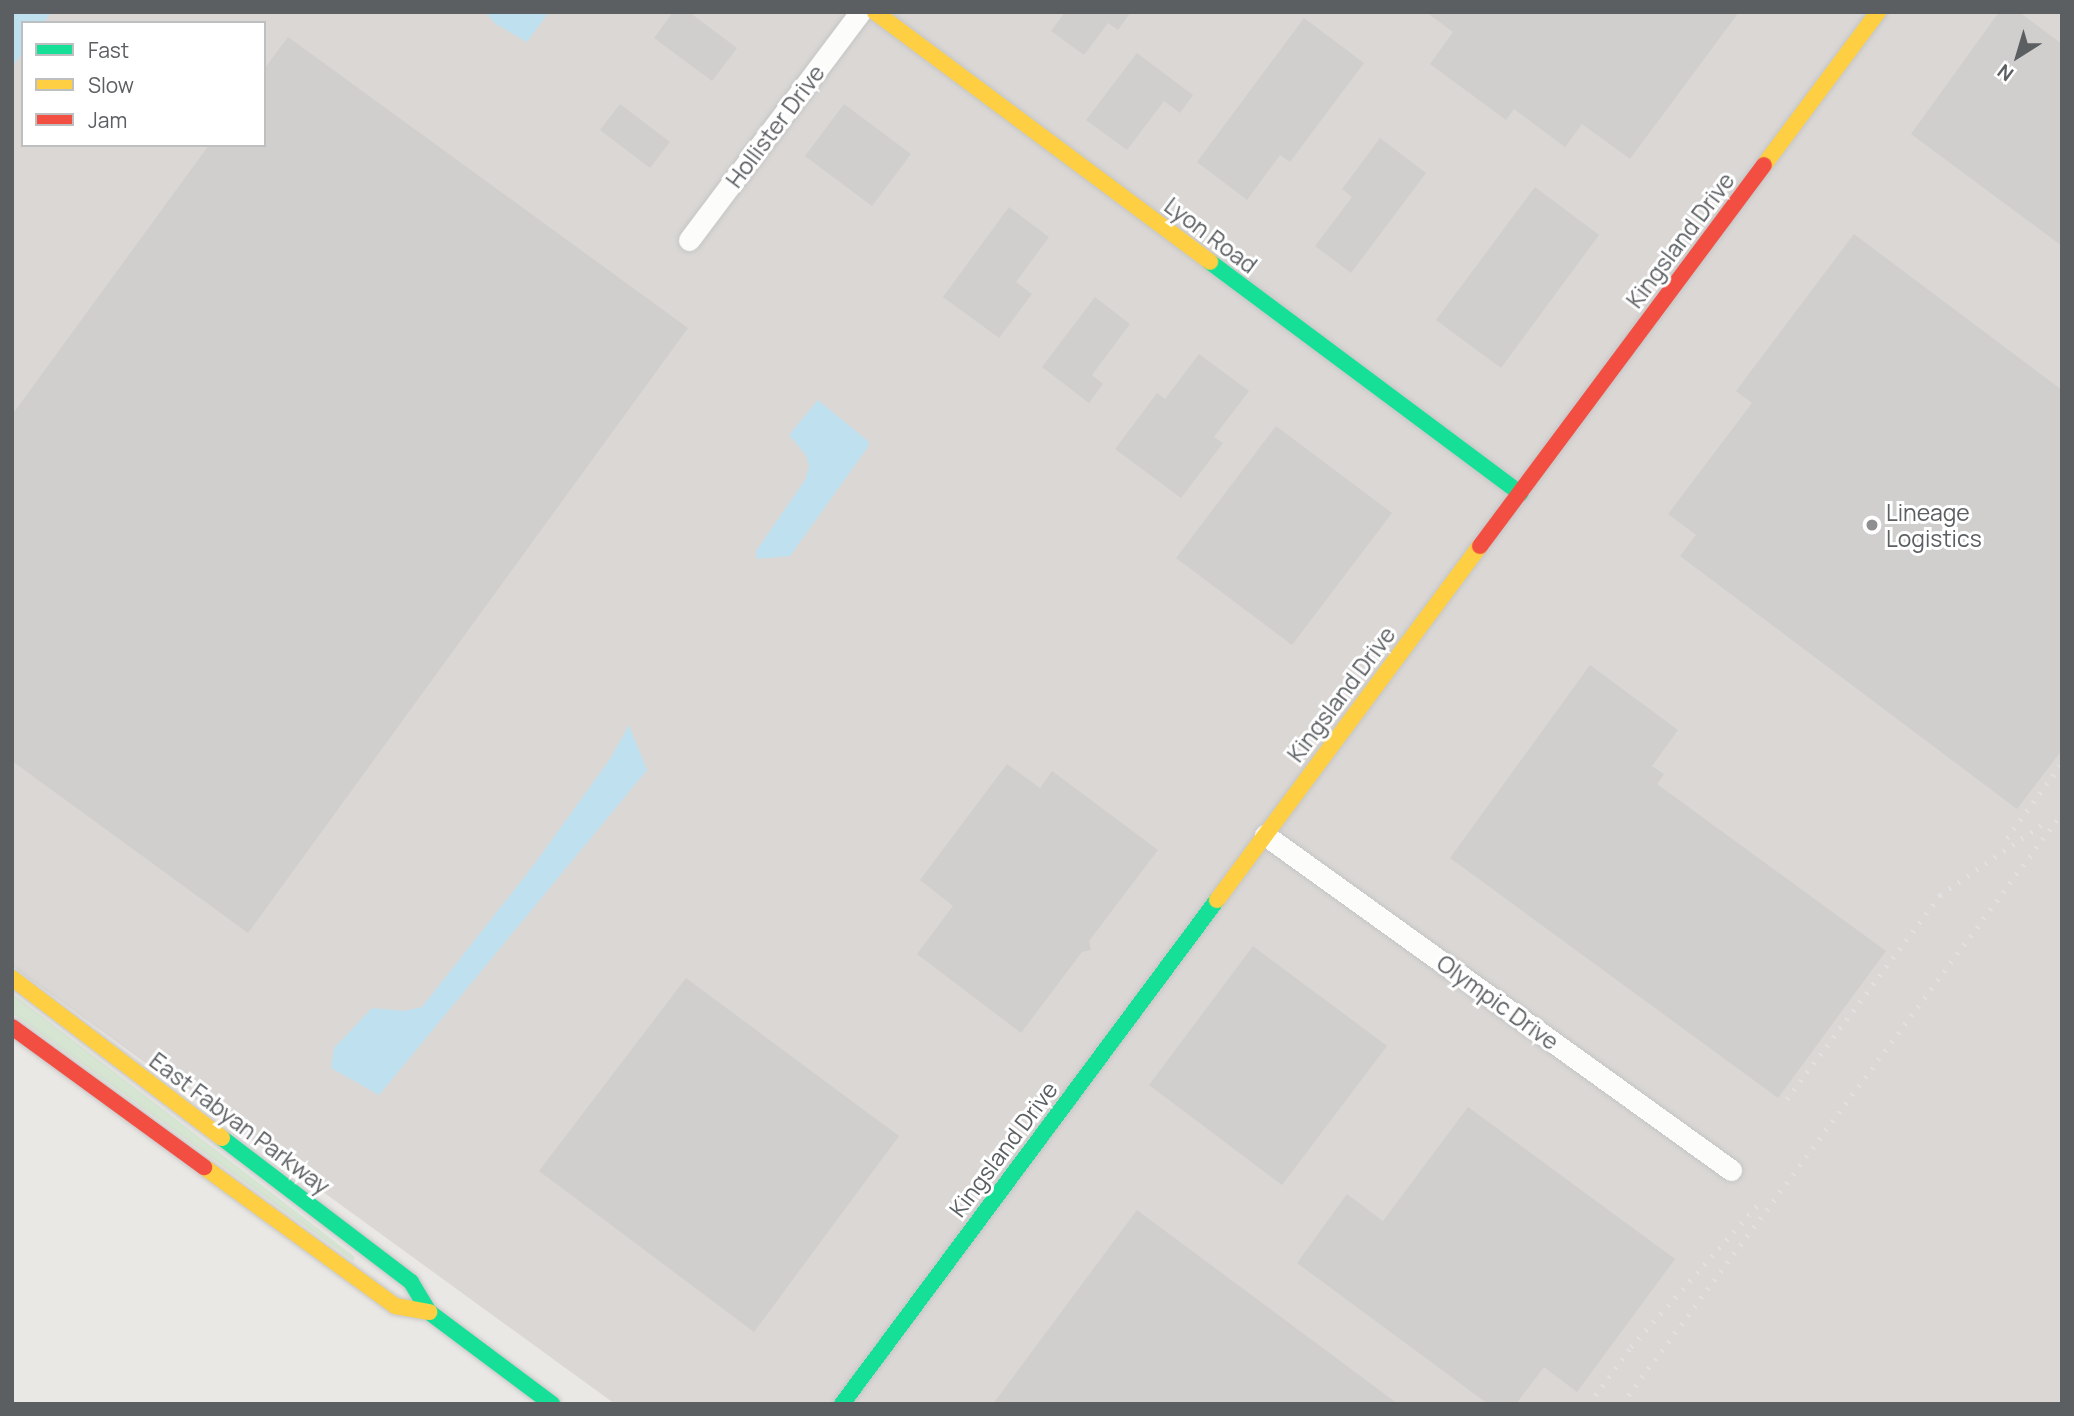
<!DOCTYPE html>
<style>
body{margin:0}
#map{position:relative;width:2074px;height:1416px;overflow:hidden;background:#eae8e5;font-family:Manrope,sans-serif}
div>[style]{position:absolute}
.industrial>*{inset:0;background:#dad7d5}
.green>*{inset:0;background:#d6e4d2}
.water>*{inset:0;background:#bfe0ef}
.building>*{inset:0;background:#d1cfce}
.roads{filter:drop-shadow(0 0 2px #c4c5c5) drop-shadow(0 0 2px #c4c5c5)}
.street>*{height:21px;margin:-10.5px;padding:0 10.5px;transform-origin:10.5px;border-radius:10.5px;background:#fcfcfb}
.fast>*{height:16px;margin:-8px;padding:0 8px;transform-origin:8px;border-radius:8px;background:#16e098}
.slow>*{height:16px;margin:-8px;padding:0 8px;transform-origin:8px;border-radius:8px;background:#ffcf43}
.jam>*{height:16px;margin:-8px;padding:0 8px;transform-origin:8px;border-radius:8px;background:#f24e42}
.rail>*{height:5px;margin-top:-2.5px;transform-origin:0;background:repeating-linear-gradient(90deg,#e2e1e1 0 2px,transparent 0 11px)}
.dots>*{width:19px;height:19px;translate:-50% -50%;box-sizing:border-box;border:4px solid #fff;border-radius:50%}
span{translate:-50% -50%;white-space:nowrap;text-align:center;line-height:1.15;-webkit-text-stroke:6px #fff;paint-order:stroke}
.street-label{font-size:23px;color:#5b5f62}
.poi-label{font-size:23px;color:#5b5f62}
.left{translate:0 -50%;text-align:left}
.frame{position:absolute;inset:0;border:14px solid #5b5f62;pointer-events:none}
.legend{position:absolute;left:21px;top:21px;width:245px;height:126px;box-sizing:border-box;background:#fff;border:2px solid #bdbfc0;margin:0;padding:9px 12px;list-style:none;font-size:21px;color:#5b5f62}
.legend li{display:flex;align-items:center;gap:14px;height:35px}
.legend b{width:35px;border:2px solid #bdbfc0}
.north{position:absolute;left:1983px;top:21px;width:70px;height:70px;-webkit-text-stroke:5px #fff;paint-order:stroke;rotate:217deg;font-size:19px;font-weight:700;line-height:28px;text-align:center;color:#5b5f62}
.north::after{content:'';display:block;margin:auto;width:24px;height:32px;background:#5b5f62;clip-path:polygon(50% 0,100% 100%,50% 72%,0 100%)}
</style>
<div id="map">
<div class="industrial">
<i style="clip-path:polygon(evenodd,12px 12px,2062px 12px,2062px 1404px,615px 1404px,12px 966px,12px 12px,23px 23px,264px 23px,264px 145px,23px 145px,23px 23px)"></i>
</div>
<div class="green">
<i style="clip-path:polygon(12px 993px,355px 1257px,353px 1261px,12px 1013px)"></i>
</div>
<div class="water">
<i style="clip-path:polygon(12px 12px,51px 12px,44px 23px,23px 23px,23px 52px,12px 67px)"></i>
<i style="clip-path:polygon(485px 12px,549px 12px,527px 42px,496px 24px)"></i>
<i style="clip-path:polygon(818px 400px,869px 442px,868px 447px,790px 556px,757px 559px,756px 551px,805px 480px,809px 467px,806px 455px,789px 435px)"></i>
<i style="clip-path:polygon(629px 725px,647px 770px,379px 1095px,331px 1068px,334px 1048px,372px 1008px,404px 1011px,422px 1007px,533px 866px,610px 759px)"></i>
</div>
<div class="building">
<i style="clip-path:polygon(673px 12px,689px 12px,737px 48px,712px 81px,654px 38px)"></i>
<i style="clip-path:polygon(1065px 12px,1131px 12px,1118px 30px,1108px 23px,1084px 55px,1051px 31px)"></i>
<i style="clip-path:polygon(1426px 12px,1739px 12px,1630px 159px,1582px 124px,1565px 147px,1514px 109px,1506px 120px,1430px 64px,1453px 32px)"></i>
<i style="clip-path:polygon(1999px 12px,2019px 12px,2062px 44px,2062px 246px,1911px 134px)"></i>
<i style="clip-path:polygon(1304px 18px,1364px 63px,1290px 162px,1280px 155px,1247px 200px,1197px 162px)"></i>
<i style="clip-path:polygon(288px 37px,688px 328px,248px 933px,12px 761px,12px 415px,209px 145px,264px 145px,264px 69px)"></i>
<i style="clip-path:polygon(1137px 53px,1193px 95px,1180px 113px,1164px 101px,1127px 150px,1086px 120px)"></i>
<i style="clip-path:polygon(620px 104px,670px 142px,650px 168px,600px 130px)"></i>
<i style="clip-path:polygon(844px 104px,911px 154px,872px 206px,805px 156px)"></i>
<i style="clip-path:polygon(1380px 138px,1426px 173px,1351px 273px,1315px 246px,1352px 197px,1342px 189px)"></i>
<i style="clip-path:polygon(1535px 187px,1599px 235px,1501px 368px,1436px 320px)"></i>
<i style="clip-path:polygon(1009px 207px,1049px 237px,1016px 282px,1032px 294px,999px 338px,943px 297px)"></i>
<i style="clip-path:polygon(1854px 234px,2062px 390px,2062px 750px,2017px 809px,1680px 556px,1696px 535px,1668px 514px,1752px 403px,1736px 391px)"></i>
<i style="clip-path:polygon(1095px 297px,1130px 324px,1092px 375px,1103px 384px,1089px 403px,1042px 367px)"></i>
<i style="clip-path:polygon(1199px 354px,1249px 391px,1214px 437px,1223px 443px,1181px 498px,1115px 449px,1157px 393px,1165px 399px)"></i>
<i style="clip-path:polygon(1276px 426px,1392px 513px,1292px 645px,1176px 558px)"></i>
<i style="clip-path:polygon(1590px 665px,1678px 730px,1652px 766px,1664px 774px,1657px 784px,1886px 951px,1778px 1098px,1450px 858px)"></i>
<i style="clip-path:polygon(1007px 764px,1040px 788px,1052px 771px,1158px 850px,1089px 941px,1091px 950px,1082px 952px,1021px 1033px,917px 954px,953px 906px,920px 880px)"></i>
<i style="clip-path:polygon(1253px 946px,1387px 1046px,1282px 1185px,1149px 1085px)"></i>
<i style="clip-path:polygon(686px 978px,899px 1136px,754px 1332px,539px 1171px)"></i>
<i style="clip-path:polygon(1468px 1107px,1675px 1259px,1577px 1392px,1544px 1367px,1516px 1404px,1488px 1404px,1297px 1263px,1347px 1194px,1383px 1221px)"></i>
<i style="clip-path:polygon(1137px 1210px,1398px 1404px,993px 1404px)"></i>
</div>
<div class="roads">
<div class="street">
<i style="left:689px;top:240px;width:285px;rotate:-53.1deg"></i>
<i style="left:1265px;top:835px;width:574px;rotate:35.71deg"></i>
</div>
<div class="fast">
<i style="left:1210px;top:262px;width:387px;rotate:36.7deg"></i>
<i style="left:222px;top:1138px;width:238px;rotate:37.3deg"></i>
<i style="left:411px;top:1282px;width:35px;rotate:59deg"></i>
<i style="left:429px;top:1312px;width:154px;rotate:36.8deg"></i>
<i style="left:842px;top:1404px;width:628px;rotate:-53.35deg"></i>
</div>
<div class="slow">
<i style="left:875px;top:12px;width:418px;rotate:36.7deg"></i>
<i style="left:1764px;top:165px;width:191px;rotate:-53.3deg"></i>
<i style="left:1217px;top:900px;width:441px;rotate:-53.4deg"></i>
<i style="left:12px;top:978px;width:264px;rotate:37.3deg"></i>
<i style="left:204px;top:1167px;width:236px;rotate:36deg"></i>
<i style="left:395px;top:1306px;width:35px;rotate:10deg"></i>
</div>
<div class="jam">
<i style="left:1480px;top:546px;width:475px;rotate:-53.3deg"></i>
<i style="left:12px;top:1027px;width:238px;rotate:36.1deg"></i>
</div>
</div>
<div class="rail">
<i style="left:2007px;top:838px;width:93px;rotate:-53.7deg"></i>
<i style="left:1787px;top:1099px;width:255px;rotate:-53.1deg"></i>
<i style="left:1940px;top:895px;width:129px;rotate:-34.6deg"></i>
<i style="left:1589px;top:1404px;width:71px;rotate:-53.6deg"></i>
<i style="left:1631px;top:1347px;width:195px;rotate:-48.3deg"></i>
<i style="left:1622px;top:1404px;width:737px;rotate:-53.33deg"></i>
</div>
<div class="dots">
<i style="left:1872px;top:525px;background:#8d8f90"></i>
</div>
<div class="street-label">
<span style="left:775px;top:126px;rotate:-53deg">Hollister Drive</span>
<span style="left:1211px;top:235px;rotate:37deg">Lyon Road</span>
<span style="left:1680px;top:240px;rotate:-53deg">Kingsland Drive</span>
<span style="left:1341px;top:694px;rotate:-53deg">Kingsland Drive</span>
<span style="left:1498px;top:1002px;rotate:36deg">Olympic Drive</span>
<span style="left:240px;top:1123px;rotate:37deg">East Fabyan Parkway</span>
<span style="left:1003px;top:1149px;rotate:-53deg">Kingsland Drive</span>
</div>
<div class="poi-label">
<span class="left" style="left:1886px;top:525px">Lineage<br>Logistics</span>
</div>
<div class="frame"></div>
<ul class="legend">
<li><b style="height:9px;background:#16e098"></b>Fast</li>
<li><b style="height:9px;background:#ffcf43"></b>Slow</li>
<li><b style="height:9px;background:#f24e42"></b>Jam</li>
</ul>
<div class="north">N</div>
</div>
